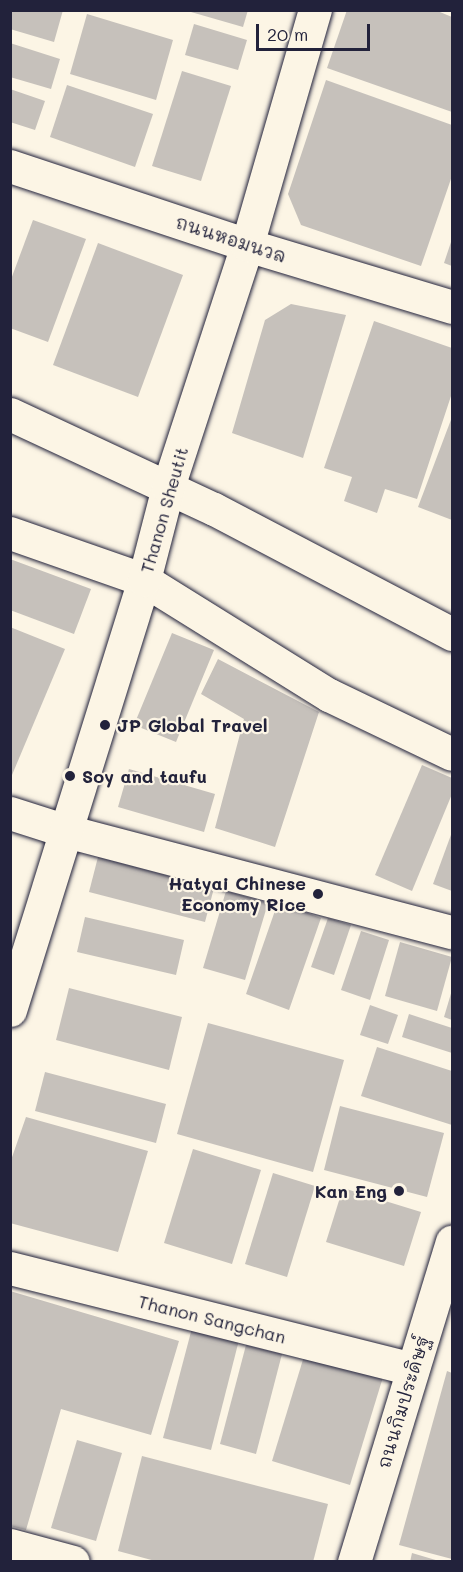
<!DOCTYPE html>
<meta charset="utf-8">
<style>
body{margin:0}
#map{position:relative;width:463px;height:1572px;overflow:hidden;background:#fcf5e5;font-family:Mali,"Playpen Sans Thai",sans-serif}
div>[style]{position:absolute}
.building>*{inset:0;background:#c6c1bb}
.roads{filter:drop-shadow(0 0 2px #22223b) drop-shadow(0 0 2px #22223b)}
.minor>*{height:33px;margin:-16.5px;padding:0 16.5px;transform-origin:16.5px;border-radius:16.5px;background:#fcf5e5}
.dots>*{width:16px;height:16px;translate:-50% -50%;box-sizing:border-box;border:3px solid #fcf5e5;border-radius:50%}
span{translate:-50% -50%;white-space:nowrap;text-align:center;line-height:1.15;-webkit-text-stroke:4.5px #fcf5e5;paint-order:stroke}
.street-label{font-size:18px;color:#22223b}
.poi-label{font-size:18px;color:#22223b;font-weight:700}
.left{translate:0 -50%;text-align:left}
.right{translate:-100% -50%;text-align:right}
.frame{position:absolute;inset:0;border:12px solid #22223b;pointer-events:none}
.scale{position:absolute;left:256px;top:24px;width:114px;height:27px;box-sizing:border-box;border:3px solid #22223b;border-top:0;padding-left:8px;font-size:18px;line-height:21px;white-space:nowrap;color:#22223b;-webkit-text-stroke:4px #fcf5e5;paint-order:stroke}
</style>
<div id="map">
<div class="building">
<i style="clip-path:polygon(10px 10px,63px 10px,54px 42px,10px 29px)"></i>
<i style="clip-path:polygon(184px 10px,248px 10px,243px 27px)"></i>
<i style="clip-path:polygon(347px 10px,435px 10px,452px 17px,452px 112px,327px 68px)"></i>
<i style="clip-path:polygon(87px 14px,173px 40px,156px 100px,70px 74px)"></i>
<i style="clip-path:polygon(194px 24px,247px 40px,238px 70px,185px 55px)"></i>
<i style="clip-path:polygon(10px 43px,60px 59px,51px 89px,10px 77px)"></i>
<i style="clip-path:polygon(182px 71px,231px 86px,201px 181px,152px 166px)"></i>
<i style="clip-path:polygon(326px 80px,452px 125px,452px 176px,421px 266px,301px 225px,288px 194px)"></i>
<i style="clip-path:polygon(67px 85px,153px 114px,135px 167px,50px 137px)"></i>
<i style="clip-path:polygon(10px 89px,45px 101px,35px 130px,10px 122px)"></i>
<i style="clip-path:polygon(33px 220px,86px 239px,48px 342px,10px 328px,10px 282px)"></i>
<i style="clip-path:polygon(452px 239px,452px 266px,444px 263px)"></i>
<i style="clip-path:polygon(98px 243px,183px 275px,138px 397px,53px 365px)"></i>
<i style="clip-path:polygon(291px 304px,346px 315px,303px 458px,232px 433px,265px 320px)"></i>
<i style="clip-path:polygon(374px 321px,452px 348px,452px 393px,417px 499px,385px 489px,377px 513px,344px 501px,352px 477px,324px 468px)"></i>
<i style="clip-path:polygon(452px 417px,452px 520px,418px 507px)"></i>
<i style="clip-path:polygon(10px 559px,91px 589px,74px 634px,10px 610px)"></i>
<i style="clip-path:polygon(10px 627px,65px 649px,12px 775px,10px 774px)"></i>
<i style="clip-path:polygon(172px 633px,214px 650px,176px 742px,134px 725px)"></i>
<i style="clip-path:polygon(218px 659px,319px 712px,275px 847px,215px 828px,244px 719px,201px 694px)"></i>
<i style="clip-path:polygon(422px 765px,452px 778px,452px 794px,412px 891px,375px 875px)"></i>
<i style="clip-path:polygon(129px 769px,215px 794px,204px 832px,118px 807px)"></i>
<i style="clip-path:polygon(452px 832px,452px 891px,433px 884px)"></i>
<i style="clip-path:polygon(98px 857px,214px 888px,205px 922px,89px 892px)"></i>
<i style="clip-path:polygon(226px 891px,268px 903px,245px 980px,203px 968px)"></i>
<i style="clip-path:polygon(278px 902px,321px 918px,289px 1010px,246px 994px)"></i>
<i style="clip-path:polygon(85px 917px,184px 940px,176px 975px,77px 952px)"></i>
<i style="clip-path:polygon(328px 918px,351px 925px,334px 975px,311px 967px)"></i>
<i style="clip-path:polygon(361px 931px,389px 940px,370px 1000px,341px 990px)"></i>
<i style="clip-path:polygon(400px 942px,452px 957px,437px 1011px,385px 996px)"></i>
<i style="clip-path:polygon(69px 988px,182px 1017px,169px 1070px,56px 1040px)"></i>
<i style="clip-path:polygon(452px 990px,452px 1020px,444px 1017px)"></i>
<i style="clip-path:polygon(370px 1005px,398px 1015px,388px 1044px,360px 1035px)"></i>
<i style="clip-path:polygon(409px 1014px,452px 1028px,452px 1053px,402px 1037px)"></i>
<i style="clip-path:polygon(208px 1023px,344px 1060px,313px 1172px,177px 1134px)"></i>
<i style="clip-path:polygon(377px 1047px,452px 1071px,452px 1125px,361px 1096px)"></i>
<i style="clip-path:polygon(45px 1072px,166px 1104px,156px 1143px,35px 1111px)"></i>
<i style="clip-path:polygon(340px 1106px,444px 1133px,427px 1197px,324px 1170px)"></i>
<i style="clip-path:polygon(26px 1117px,148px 1151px,118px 1252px,10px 1223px,10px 1163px)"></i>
<i style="clip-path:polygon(193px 1149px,261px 1170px,232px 1264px,164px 1243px)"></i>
<i style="clip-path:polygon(273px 1173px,315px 1186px,287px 1277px,245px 1264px)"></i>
<i style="clip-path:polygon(343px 1188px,421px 1212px,404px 1266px,326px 1242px)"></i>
<i style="clip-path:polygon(10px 1291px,179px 1341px,151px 1435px,61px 1409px,26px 1530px,10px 1526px)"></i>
<i style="clip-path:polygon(192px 1328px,239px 1340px,211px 1450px,163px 1438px)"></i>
<i style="clip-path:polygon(246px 1345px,282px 1354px,256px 1454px,220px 1444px)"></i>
<i style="clip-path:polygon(305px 1353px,383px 1377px,350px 1485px,272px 1461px)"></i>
<i style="clip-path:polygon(447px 1371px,452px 1373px,452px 1559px,399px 1545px)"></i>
<i style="clip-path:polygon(77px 1440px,122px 1453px,96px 1541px,51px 1528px)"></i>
<i style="clip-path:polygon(142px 1456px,328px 1504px,313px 1562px,159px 1562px,118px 1551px)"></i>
<i style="clip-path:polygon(412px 1553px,439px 1561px,439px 1562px,410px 1562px)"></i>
</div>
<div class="roads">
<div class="minor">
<i style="left:10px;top:166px;width:250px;rotate:18.4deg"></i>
<i style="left:247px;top:245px;width:214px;rotate:16.8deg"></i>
<i style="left:10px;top:414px;width:225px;rotate:25deg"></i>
<i style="left:214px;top:509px;width:269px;rotate:27.7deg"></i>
<i style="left:10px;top:533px;width:142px;rotate:19.3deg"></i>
<i style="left:144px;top:580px;width:218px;rotate:31.9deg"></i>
<i style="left:329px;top:695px;width:136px;rotate:25.6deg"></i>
<i style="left:10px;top:813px;width:59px;rotate:17.8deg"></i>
<i style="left:66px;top:831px;width:399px;rotate:14.7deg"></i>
<i style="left:10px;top:1010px;width:450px;rotate:-72.7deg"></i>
<i style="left:144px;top:580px;width:96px;rotate:-75.5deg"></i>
<i style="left:168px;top:487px;width:255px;rotate:-71.9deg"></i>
<i style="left:247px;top:245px;width:245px;rotate:-73.9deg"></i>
<i style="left:10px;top:1268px;width:415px;rotate:14.1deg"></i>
<i style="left:10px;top:1545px;width:65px;rotate:15.1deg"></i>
<i style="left:354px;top:1562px;width:335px;rotate:-73deg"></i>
</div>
</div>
<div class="dots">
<i style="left:105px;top:725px;background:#22223b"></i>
<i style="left:70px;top:776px;background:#22223b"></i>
<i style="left:318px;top:894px;background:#22223b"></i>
<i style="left:399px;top:1191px;background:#22223b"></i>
</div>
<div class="street-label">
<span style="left:231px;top:239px;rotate:18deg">ถนนหอมนวล</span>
<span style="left:164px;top:510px;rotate:-74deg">Thanon Sheutit</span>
<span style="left:212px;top:1319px;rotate:14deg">Thanon Sangchan</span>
<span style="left:403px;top:1402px;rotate:-73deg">ถนนกิมประดิษฐ์</span>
</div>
<div class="poi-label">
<span class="left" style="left:117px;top:725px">JP Global Travel</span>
<span class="left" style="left:82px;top:776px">Soy and taufu</span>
<span class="right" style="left:306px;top:894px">Hatyai Chinese<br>Economy Rice</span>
<span class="right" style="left:387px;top:1191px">Kan Eng</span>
</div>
<div class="frame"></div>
<div class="scale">20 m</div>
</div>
